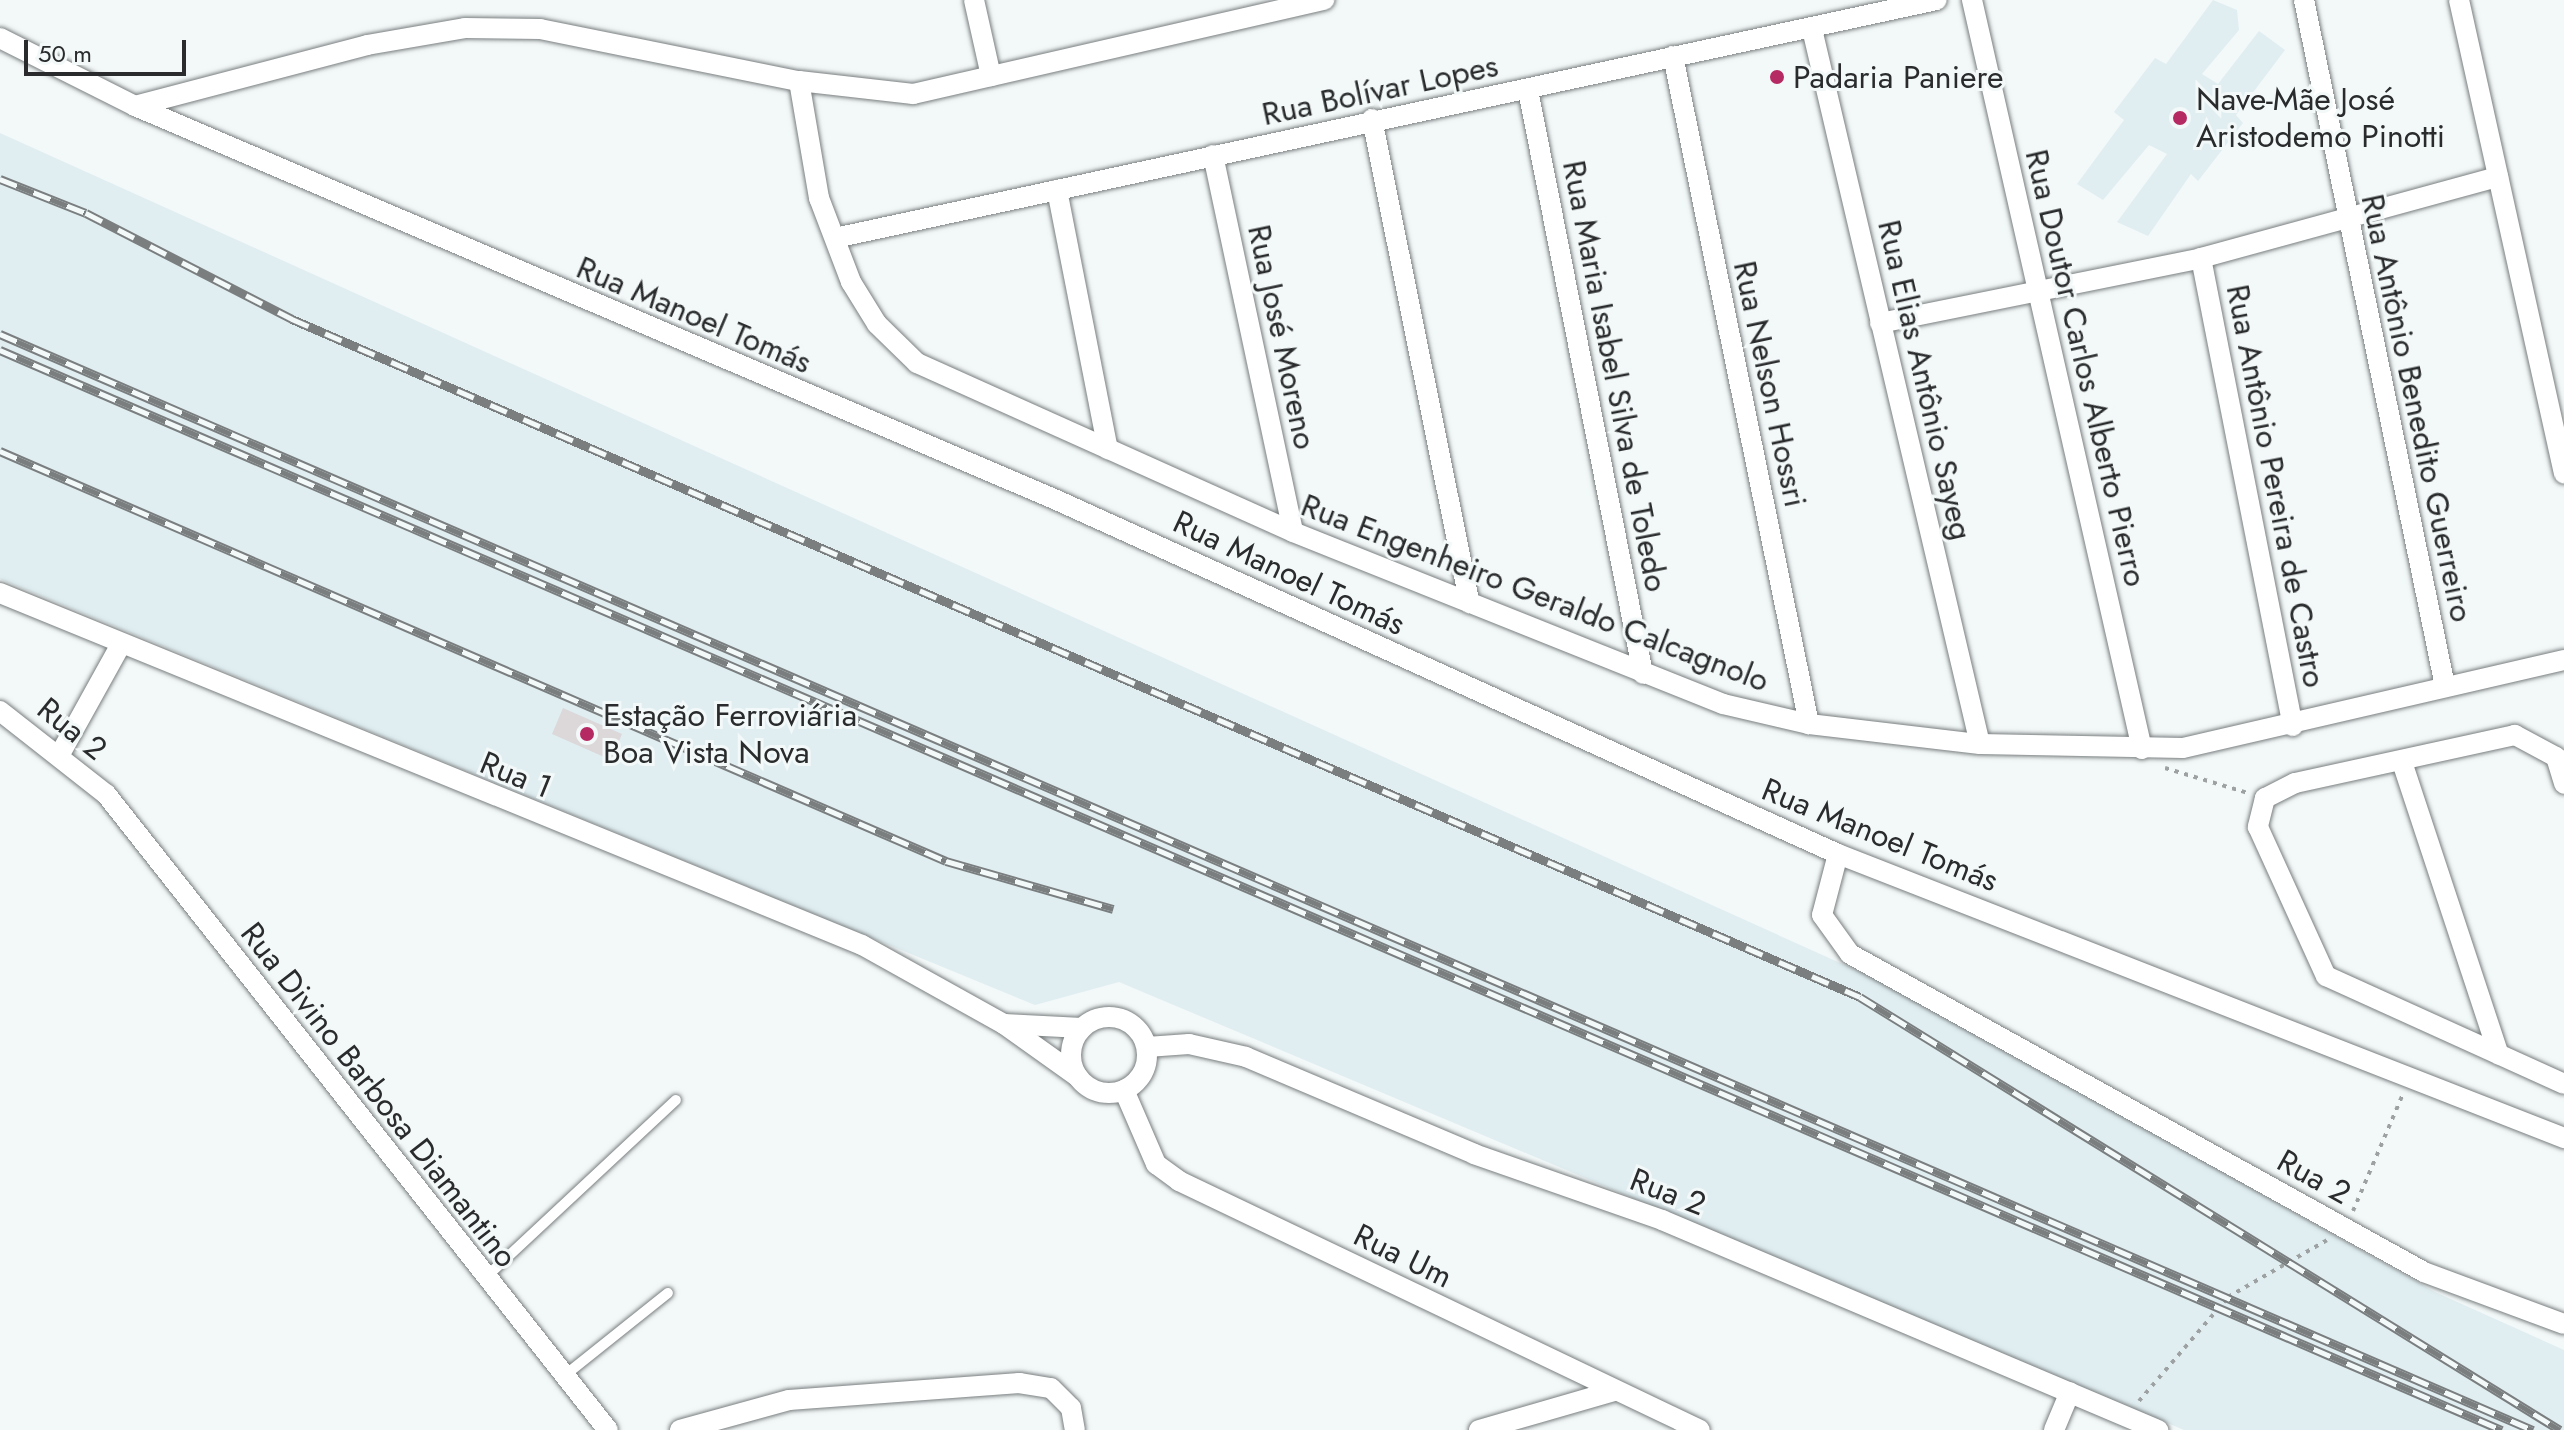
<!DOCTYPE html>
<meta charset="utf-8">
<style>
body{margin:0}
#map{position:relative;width:2564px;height:1430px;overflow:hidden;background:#f3f8f9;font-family:Jost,sans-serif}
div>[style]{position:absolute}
.built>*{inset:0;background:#e0eef2}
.building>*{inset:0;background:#dcd7d8}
.path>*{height:4px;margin-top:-2px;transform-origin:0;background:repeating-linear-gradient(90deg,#9da1a2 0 4px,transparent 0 10px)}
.roads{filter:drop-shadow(0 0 2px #797e7f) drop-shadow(0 0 2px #797e7f)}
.service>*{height:10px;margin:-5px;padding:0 5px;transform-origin:5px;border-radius:5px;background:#fff}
.minor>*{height:20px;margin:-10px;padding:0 10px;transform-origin:10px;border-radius:10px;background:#fff}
.minor>.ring{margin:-10px;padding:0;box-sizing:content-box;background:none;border:20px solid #fff;border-radius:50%}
.rail>*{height:9px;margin-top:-4.5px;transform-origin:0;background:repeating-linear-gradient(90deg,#f3f8f9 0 18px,#7a7e7f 0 36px);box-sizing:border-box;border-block:2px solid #7a7e7f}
.dots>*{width:22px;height:22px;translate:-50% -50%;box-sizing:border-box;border:4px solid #f3f8f9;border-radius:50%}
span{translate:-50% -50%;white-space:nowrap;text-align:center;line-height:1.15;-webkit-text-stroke:6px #f3f8f9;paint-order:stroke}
.poi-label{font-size:32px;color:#292b2c}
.left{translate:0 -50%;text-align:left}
.street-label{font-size:32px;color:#292b2c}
.scale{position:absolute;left:24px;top:40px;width:162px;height:36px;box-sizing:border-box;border:4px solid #292b2c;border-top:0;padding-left:10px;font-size:24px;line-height:28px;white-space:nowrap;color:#292b2c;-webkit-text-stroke:6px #f3f8f9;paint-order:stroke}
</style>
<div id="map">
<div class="built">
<i style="clip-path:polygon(2213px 0,2237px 10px,2239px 30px,2202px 74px,2218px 84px,2259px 31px,2285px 50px,2236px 115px,2243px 123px,2198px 181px,2191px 174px,2148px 236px,2117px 222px,2167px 154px,2149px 145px,2103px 200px,2077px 184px,2124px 120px,2114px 112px,2155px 58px,2166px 64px)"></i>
<i style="clip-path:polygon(0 133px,1898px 989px,2435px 1292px,2564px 1350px,2564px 1430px,2184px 1430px,1119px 982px,1035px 1005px,0 579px)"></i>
</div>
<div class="building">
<i style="clip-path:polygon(563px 708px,622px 734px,611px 760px,552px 734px)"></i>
</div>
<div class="path">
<i style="left:2165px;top:768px;width:87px;rotate:16.8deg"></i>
<i style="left:2353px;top:1211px;width:127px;rotate:-66.9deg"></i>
<i style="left:2139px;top:1401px;width:137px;rotate:-49.4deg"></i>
<i style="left:2228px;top:1297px;width:114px;rotate:-29.9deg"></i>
</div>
<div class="roads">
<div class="service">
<i style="left:485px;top:1278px;width:261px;rotate:-43deg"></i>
<i style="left:564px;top:1376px;width:133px;rotate:-38.6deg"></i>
</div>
<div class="minor">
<i style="left:974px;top:0;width:78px;rotate:77.4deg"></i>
<i style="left:1972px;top:0;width:768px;rotate:77.21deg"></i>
<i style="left:2304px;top:0;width:700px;rotate:78.39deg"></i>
<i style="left:2459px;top:0;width:485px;rotate:77.5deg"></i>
<i style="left:1812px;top:29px;width:734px;rotate:76.78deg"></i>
<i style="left:0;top:38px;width:151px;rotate:26.7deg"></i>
<i style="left:135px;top:106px;width:997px;rotate:23.15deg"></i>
<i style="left:1052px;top:498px;width:863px;rotate:24.37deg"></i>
<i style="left:1838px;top:854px;width:780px;rotate:21.36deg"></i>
<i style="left:1673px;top:56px;width:682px;rotate:78.49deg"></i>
<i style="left:799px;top:81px;width:119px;rotate:80.3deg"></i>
<i style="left:819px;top:198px;width:90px;rotate:69.1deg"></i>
<i style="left:851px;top:282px;width:49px;rotate:58.2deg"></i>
<i style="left:877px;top:324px;width:56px;rotate:44.3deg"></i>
<i style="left:917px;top:363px;width:412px;rotate:24.2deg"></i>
<i style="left:1293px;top:532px;width:463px;rotate:21.8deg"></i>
<i style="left:1723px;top:704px;width:88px;rotate:13.1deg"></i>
<i style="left:1809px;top:724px;width:172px;rotate:6.7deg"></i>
<i style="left:1980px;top:744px;width:203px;rotate:1.1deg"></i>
<i style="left:2183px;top:748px;width:391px;rotate:-13deg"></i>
<i style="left:1528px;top:90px;width:595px;rotate:78.86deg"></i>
<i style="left:135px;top:106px;width:240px;rotate:-14.7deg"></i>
<i style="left:367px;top:45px;width:99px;rotate:-9.8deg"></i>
<i style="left:465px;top:28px;width:75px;rotate:0.8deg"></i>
<i style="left:540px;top:29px;width:264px;rotate:11.4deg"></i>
<i style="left:799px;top:81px;width:115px;rotate:6.5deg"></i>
<i style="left:913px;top:94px;width:422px;rotate:-12.9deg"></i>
<i style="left:1372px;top:119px;width:494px;rotate:78.6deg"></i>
<i style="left:1213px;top:155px;width:385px;rotate:78deg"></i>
<i style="left:1057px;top:190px;width:264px;rotate:78.9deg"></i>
<i style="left:835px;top:238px;width:1127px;rotate:-12.19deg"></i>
<i style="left:2201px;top:258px;width:477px;rotate:78.9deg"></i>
<i style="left:1880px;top:323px;width:328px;rotate:-11.4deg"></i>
<i style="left:2201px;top:258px;width:308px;rotate:-15.3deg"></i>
<i style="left:0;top:593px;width:931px;rotate:22.21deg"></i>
<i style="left:862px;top:945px;width:162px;rotate:29.1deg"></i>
<i style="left:1004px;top:1024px;width:90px;rotate:35.5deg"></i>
<i style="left:0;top:711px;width:135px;rotate:38.1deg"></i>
<i style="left:106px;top:794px;width:810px;rotate:51.72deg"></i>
<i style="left:59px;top:756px;width:126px;rotate:-61deg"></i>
<i style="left:2556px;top:757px;width:47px;rotate:-151.8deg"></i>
<i style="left:2515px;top:735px;width:225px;rotate:167.7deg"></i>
<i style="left:2295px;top:783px;width:34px;rotate:153deg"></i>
<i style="left:2265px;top:798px;width:30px;rotate:104deg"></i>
<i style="left:2258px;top:827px;width:164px;rotate:65.5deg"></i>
<i style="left:2326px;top:976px;width:261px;rotate:24.4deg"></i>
<i style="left:2556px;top:757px;width:28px;rotate:73deg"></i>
<i style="left:2403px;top:765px;width:305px;rotate:71.7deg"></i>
<i style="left:1838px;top:854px;width:63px;rotate:104.7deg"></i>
<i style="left:1822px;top:915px;width:48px;rotate:54.3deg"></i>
<i style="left:1850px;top:954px;width:656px;rotate:28.99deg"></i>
<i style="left:2424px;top:1272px;width:149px;rotate:20.4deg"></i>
<i class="ring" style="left:1071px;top:1017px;width:56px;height:56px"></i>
<i style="left:1004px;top:1024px;width:78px;rotate:2.9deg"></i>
<i style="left:1147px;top:1047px;width:42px;rotate:-4.1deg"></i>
<i style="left:1189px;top:1044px;width:58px;rotate:12.8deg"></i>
<i style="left:1246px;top:1057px;width:248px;rotate:23deg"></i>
<i style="left:1474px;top:1154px;width:199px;rotate:19.3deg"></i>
<i style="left:1662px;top:1220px;width:539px;rotate:22.95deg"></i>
<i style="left:1124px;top:1090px;width:81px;rotate:66.6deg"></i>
<i style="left:1156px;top:1164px;width:29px;rotate:36deg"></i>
<i style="left:1179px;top:1181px;width:577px;rotate:25.54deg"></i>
<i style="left:680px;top:1430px;width:113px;rotate:-15.4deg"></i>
<i style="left:789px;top:1400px;width:231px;rotate:-4.2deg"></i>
<i style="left:1019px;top:1383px;width:32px;rotate:9deg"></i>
<i style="left:1051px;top:1388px;width:28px;rotate:45deg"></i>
<i style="left:1071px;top:1408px;width:22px;rotate:80deg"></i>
<i style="left:1479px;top:1430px;width:141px;rotate:-16.1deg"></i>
<i style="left:2054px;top:1430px;width:41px;rotate:-67.2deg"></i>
</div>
</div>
<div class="rail">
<i style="left:0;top:179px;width:92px;rotate:21.6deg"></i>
<i style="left:86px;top:213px;width:232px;rotate:27.2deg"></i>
<i style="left:292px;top:319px;width:1708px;rotate:23.38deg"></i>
<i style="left:1860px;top:997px;width:823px;rotate:31.74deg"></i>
<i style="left:0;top:334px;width:2760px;rotate:23.4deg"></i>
<i style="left:0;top:350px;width:2725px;rotate:23.35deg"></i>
<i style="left:0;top:451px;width:1031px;rotate:23.43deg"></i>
<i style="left:946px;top:861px;width:174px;rotate:16deg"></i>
</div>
<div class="dots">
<i style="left:1777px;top:77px;background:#b62a63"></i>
<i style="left:2180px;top:118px;background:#b62a63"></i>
<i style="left:587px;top:734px;background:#b62a63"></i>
</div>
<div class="poi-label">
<span class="left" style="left:1793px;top:77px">Padaria Paniere</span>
<span class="left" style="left:2196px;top:118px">Nave-Mãe José<br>Aristodemo Pinotti</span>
<span class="left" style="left:603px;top:734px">Estação Ferroviária<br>Boa Vista Nova</span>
</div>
<div class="street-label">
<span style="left:1380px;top:90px;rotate:-12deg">Rua Bolívar Lopes</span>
<span style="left:694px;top:315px;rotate:23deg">Rua Manoel Tomás</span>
<span style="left:1282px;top:337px;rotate:78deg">Rua José Moreno</span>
<span style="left:2086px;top:368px;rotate:77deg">Rua Doutor Carlos Alberto Pierro</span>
<span style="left:1615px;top:376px;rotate:79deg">Rua Maria Isabel Silva de Toledo</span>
<span style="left:1925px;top:380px;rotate:77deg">Rua Elias Antônio Sayeg</span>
<span style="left:1770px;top:384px;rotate:78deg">Rua Nelson Hossri</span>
<span style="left:2417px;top:408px;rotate:78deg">Rua Antônio Benedito Guerreiro</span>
<span style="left:2276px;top:486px;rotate:79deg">Rua Antônio Pereira de Castro</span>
<span style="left:1289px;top:573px;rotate:25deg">Rua Manoel Tomás</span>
<span style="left:1535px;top:593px;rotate:21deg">Rua Engenheiro Geraldo Calcagnolo</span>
<span style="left:72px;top:729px;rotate:39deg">Rua 2</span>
<span style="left:516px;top:775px;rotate:22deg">Rua 1</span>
<span style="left:1880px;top:835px;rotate:22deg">Rua Manoel Tomás</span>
<span style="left:379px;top:1095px;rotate:52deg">Rua Divino Barbosa Diamantino</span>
<span style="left:2314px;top:1177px;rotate:29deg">Rua 2</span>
<span style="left:1668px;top:1192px;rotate:21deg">Rua 2</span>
<span style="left:1403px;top:1256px;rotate:26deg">Rua Um</span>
</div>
<div class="scale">50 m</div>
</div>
